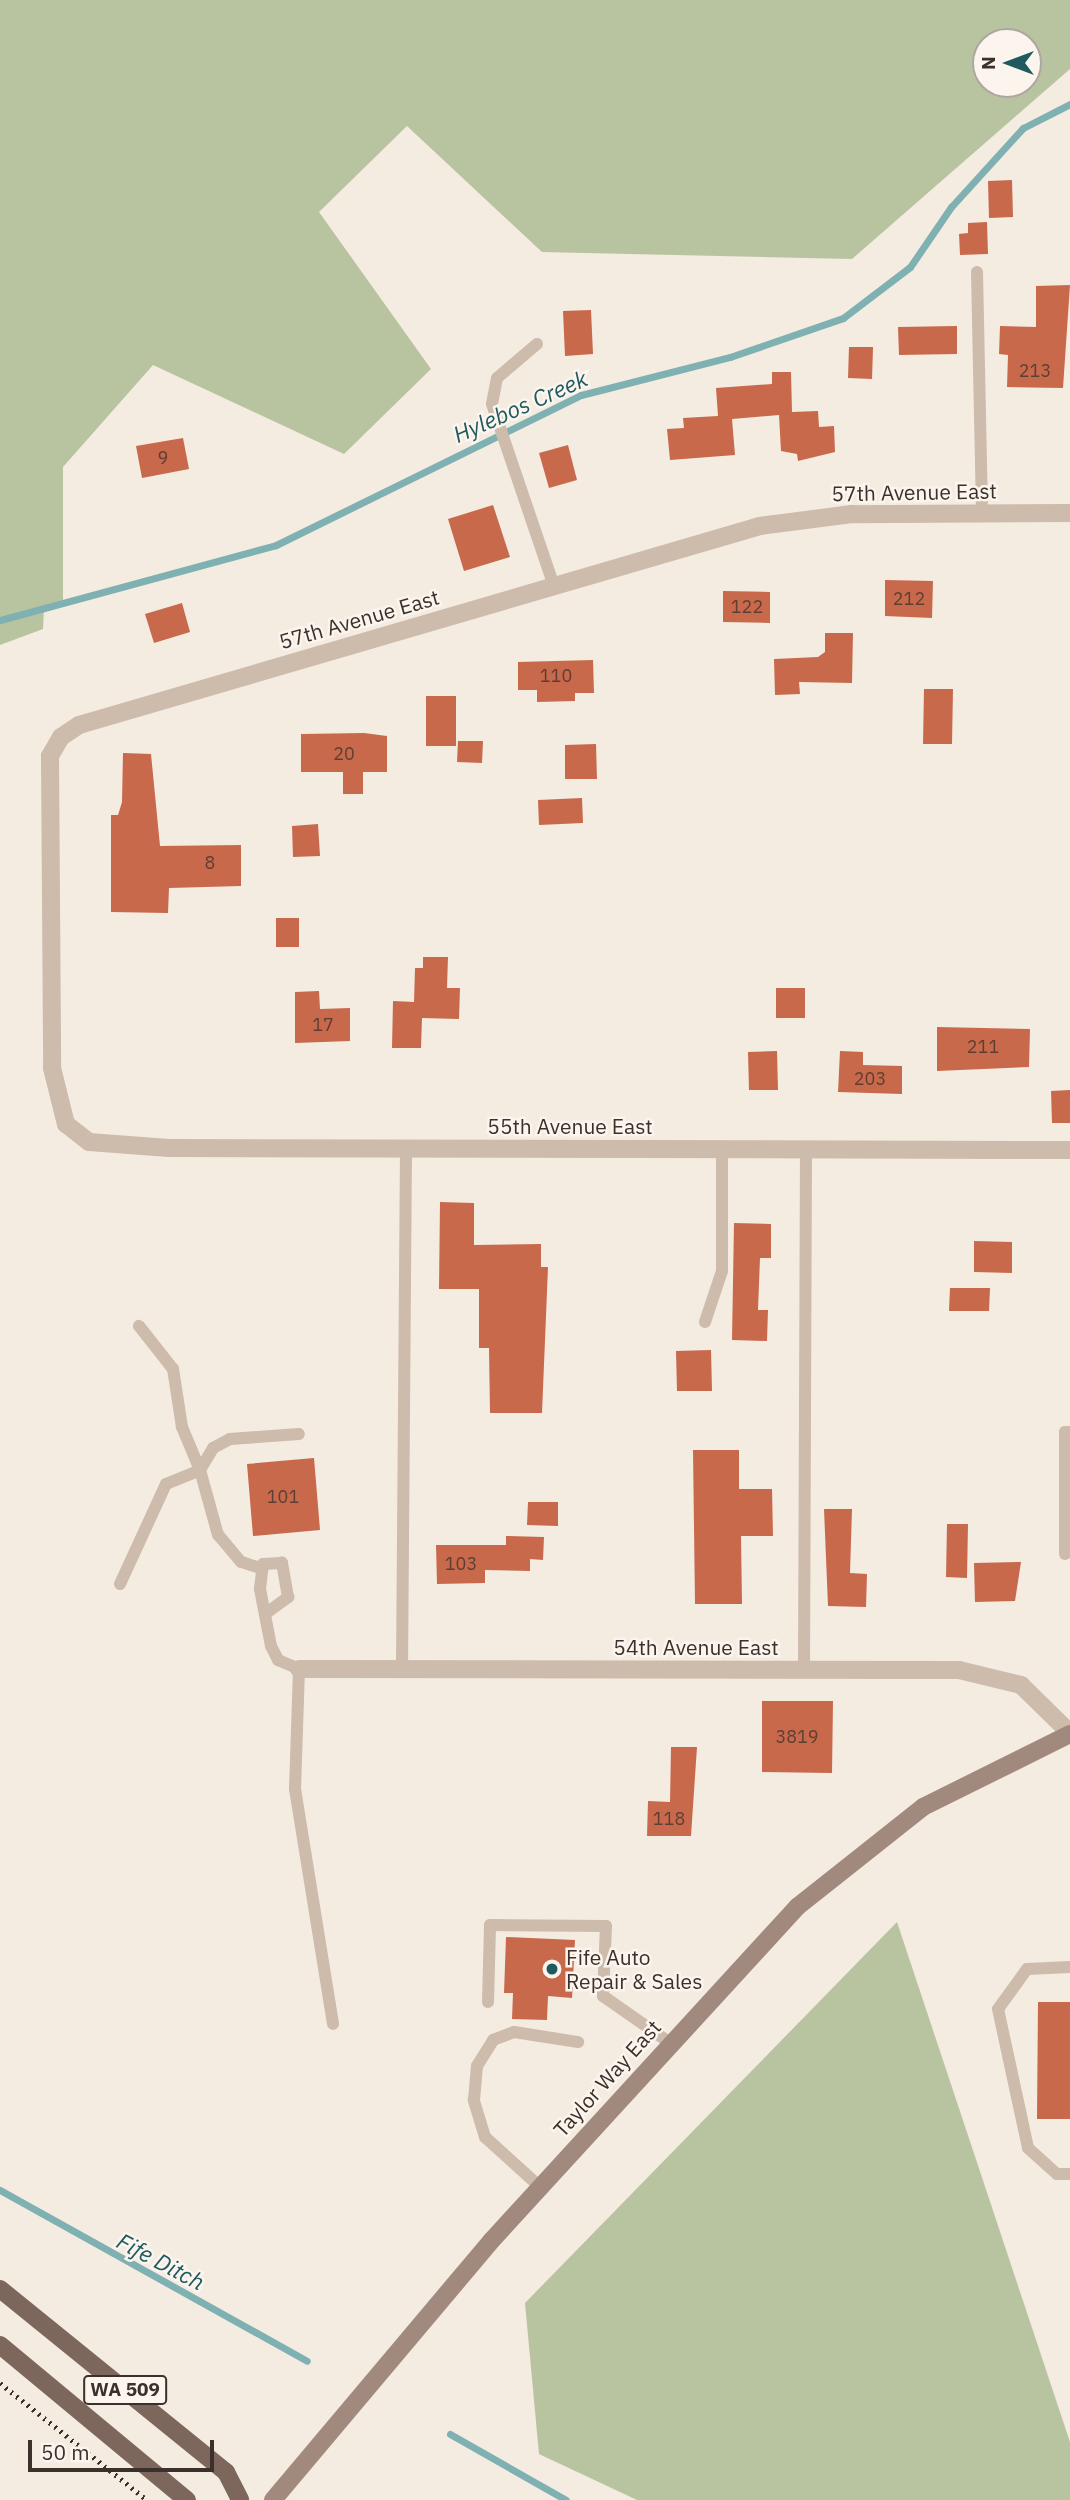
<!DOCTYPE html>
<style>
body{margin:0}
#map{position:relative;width:1070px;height:2500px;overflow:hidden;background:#f4ebe1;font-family:"IBM Plex Sans",sans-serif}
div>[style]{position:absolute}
.green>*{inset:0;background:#b8c4a0}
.stream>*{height:7px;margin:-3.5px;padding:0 3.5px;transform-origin:3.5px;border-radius:3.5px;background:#7fb0b2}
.building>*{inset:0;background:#c8694b}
.service>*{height:12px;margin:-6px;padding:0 6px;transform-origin:6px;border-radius:6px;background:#cdbbac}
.minor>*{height:18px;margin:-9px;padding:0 9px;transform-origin:9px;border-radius:9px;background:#cdbbac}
.secondary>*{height:18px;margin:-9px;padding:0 9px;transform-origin:9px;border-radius:9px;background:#a18a7d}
.primary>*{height:18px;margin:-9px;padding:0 9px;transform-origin:9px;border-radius:9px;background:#7d675c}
.rail>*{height:5px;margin-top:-2.5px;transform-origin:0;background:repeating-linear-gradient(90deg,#3b302b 0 2px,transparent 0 7px)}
.dots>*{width:19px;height:19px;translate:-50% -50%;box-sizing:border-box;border:4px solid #fbf5ee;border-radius:50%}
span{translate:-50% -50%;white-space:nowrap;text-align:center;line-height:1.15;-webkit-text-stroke:5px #fbf5ee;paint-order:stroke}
.number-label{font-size:18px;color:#5e3e33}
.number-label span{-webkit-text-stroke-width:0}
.shield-label span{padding:2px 5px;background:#fbf5ee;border:2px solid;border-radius:5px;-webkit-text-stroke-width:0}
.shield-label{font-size:19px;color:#3b302b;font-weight:700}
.street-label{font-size:21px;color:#3b302b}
.poi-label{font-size:21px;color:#3b302b}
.left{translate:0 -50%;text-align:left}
.water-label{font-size:23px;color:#1f5a5e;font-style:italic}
.north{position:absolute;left:972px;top:28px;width:70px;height:70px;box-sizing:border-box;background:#fbf5ee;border:2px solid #aea6a0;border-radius:50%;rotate:270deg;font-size:19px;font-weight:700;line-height:28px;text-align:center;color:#3b302b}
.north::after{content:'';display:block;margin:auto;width:24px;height:32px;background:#1f5a5e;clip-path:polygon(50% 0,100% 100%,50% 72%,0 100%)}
.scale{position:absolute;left:28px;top:2440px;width:186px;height:32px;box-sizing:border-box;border:4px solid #3b302b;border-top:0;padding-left:9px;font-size:21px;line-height:24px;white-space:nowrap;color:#3b302b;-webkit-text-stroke:5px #fbf5ee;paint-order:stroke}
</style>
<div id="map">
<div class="green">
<i style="clip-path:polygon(evenodd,0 0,1070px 0,1070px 69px,852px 259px,542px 252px,407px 126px,319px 212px,431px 369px,344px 454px,153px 365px,63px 467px,63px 602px,44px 608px,43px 629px,0 645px,0 0,986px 42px,1028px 42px,1028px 84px,986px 84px,986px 42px)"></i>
<i style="clip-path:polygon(897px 1922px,1070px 2442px,1070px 2500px,637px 2500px,539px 2454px,525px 2303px)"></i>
</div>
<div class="stream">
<i style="left:0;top:620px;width:286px;rotate:-15.2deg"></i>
<i style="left:276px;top:545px;width:340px;rotate:-26.2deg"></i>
<i style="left:581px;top:395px;width:154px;rotate:-14.3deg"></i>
<i style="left:730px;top:357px;width:120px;rotate:-19deg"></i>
<i style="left:843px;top:318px;width:84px;rotate:-37.3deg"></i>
<i style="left:910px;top:267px;width:73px;rotate:-55.7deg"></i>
<i style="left:951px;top:207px;width:107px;rotate:-47.7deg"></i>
<i style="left:1023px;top:128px;width:53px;rotate:-27.1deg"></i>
<i style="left:0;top:2190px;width:351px;rotate:29.1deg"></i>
<i style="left:450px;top:2434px;width:133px;rotate:29.6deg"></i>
</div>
<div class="building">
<i style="clip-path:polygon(1012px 180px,1013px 217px,989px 218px,988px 181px)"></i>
<i style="clip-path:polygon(987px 222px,988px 254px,960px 255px,959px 234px,968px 233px,968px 223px)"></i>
<i style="clip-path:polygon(1070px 285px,1063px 388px,1007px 387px,1008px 355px,999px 354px,1000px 326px,1036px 327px,1036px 286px)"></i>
<i style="clip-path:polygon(591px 310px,593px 354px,565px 356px,563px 311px)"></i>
<i style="clip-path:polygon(957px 326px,957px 354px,899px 355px,898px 327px)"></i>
<i style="clip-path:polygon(849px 347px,873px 347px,872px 379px,848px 378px)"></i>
<i style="clip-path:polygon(772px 372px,791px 372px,792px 412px,818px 411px,819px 427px,834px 426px,835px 452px,798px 461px,797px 454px,781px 451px,779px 415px,732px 419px,735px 455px,670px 460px,667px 429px,684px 428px,683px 418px,718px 416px,716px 388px,772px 384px)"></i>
<i style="clip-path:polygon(183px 438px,189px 469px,142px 478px,136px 446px)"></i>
<i style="clip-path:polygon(568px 445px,577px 480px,549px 488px,539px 453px)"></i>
<i style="clip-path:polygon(493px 505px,510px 557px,464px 571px,448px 519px)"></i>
<i style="clip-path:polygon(885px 580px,933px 581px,932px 618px,885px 616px)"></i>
<i style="clip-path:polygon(723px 591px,770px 592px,770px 623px,723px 622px)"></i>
<i style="clip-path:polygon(182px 603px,190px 632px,154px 643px,145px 614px)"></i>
<i style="clip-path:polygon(825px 633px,853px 633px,852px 683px,799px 682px,800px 694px,775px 695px,774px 659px,818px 657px,825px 652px)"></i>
<i style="clip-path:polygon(593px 660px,594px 693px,575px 693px,575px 701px,537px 702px,537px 690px,518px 690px,518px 662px)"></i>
<i style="clip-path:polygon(924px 689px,953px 689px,952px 744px,923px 744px)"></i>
<i style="clip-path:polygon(426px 696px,456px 696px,456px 746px,426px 746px)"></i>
<i style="clip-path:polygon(364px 733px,387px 736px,387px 772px,363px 772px,363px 794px,343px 794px,343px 772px,301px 772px,301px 734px)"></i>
<i style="clip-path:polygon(458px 741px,483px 741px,482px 763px,457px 762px)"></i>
<i style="clip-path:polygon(596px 744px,597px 779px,565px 779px,565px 745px)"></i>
<i style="clip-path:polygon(123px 753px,151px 754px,160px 846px,241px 845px,241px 886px,169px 888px,168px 913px,111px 912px,111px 815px,118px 815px,122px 802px)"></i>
<i style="clip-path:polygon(582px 798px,583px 823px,539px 825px,538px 800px)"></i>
<i style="clip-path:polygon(318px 824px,320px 856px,293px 857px,292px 826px)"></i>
<i style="clip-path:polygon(276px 918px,299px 918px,299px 947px,276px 947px)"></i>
<i style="clip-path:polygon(423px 957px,448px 957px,447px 988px,460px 988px,459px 1019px,422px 1018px,421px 1048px,392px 1048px,393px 1001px,414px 1002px,415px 968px,423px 968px)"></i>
<i style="clip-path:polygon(776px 988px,805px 988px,805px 1018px,776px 1018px)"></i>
<i style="clip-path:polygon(319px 991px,320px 1009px,350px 1008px,350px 1041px,295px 1043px,295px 992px)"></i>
<i style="clip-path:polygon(937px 1027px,1030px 1029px,1029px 1067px,937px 1071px)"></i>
<i style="clip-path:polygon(777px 1051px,778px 1090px,749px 1090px,748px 1052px)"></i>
<i style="clip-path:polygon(840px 1051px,863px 1052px,863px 1065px,902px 1066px,902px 1094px,838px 1092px)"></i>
<i style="clip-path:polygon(1070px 1090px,1070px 1123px,1052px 1123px,1051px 1091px)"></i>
<i style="clip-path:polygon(440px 1202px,474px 1203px,474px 1245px,541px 1244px,541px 1267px,548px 1267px,542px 1413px,490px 1413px,489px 1348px,479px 1348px,479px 1289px,439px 1289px)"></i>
<i style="clip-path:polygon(734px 1223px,771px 1224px,771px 1258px,760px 1258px,758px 1310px,768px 1310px,767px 1341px,732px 1340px)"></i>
<i style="clip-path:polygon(974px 1241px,1012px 1242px,1012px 1273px,974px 1272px)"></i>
<i style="clip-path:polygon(950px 1288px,990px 1288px,989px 1311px,949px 1311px)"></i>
<i style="clip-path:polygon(711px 1350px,712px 1391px,677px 1391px,676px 1351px)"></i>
<i style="clip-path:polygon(693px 1450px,739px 1450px,739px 1489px,772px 1489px,773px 1536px,741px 1536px,742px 1604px,695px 1604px)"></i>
<i style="clip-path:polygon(314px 1458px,320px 1530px,253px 1536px,247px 1464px)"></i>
<i style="clip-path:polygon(528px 1502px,558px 1502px,558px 1526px,527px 1525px)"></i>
<i style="clip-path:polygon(824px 1509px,852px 1509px,850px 1573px,867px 1574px,866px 1607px,828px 1606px)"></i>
<i style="clip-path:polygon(947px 1524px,968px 1524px,967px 1578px,946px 1577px)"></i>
<i style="clip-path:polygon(506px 1536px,544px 1537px,543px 1560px,530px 1559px,530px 1571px,485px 1570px,485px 1583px,437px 1584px,436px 1545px,506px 1545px)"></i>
<i style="clip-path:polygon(1021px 1562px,1015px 1601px,975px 1602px,974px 1563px)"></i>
<i style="clip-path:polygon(762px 1701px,833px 1701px,832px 1773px,762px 1772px)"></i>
<i style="clip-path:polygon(671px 1747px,697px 1747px,691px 1836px,647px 1836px,648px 1801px,670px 1802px)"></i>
<i style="clip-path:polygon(506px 1937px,575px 1940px,572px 1998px,548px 1996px,547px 2020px,512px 2019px,513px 1993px,504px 1993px)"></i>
<i style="clip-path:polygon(1038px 2002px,1070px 2002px,1070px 2119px,1037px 2119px)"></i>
</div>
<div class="service">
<i style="left:977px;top:272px;width:241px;rotate:88.8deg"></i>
<i style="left:537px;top:344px;width:52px;rotate:139.6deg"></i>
<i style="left:497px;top:378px;width:26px;rotate:101deg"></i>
<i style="left:492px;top:404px;width:192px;rotate:71.2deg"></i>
<i style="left:705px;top:1322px;width:54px;rotate:-71.6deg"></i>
<i style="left:722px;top:1271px;width:121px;rotate:-90deg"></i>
<i style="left:1065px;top:1554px;width:122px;rotate:-90deg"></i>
<i style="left:1065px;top:1432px;width:5px"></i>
<i style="left:260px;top:1568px;width:20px;rotate:-162deg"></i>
<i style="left:241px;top:1562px;width:35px;rotate:-130deg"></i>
<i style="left:218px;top:1535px;width:67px;rotate:-105.5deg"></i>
<i style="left:200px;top:1470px;width:26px;rotate:-59deg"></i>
<i style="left:213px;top:1448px;width:19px;rotate:-28deg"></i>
<i style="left:230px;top:1439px;width:69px;rotate:-4.1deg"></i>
<i style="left:120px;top:1584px;width:110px;rotate:-65.3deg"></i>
<i style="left:166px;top:1484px;width:37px;rotate:-22deg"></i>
<i style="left:200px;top:1470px;width:47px;rotate:-112.7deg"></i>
<i style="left:182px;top:1427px;width:59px;rotate:-98.8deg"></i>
<i style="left:173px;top:1369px;width:55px;rotate:-128.3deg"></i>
<i style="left:265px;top:1614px;width:29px;rotate:-36deg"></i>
<i style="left:288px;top:1597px;width:35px;rotate:-100deg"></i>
<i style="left:282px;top:1563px;width:19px;rotate:177deg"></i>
<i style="left:263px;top:1564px;width:25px;rotate:97deg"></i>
<i style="left:260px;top:1589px;width:58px;rotate:79.1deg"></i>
<i style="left:271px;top:1646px;width:16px;rotate:63deg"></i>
<i style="left:278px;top:1660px;width:23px;rotate:23deg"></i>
<i style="left:299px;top:1669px;width:120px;rotate:91.9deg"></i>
<i style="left:295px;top:1789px;width:238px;rotate:80.8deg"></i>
<i style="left:402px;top:1670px;width:521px;rotate:-89.56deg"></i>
<i style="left:804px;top:1670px;width:520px;rotate:-89.78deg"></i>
<i style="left:1070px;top:1967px;width:43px;rotate:177.3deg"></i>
<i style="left:1027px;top:1969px;width:49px;rotate:125.9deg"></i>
<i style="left:998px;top:2009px;width:142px;rotate:77.8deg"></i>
<i style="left:1028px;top:2148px;width:39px;rotate:42deg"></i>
<i style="left:1057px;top:2174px;width:13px"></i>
<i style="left:488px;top:2002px;width:77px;rotate:-88.5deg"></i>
<i style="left:490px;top:1925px;width:116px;rotate:0.5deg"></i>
<i style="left:606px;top:1926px;width:70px;rotate:92.5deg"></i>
<i style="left:603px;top:1996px;width:82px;rotate:35deg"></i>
<i style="left:539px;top:2186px;width:73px;rotate:-137.8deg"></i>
<i style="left:485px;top:2137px;width:39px;rotate:-107deg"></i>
<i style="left:474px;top:2100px;width:34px;rotate:-85deg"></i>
<i style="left:477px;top:2066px;width:31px;rotate:-58deg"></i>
<i style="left:493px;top:2040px;width:22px;rotate:-21deg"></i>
<i style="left:514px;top:2032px;width:65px;rotate:8.9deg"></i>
</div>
<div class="minor">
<i style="left:1070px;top:513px;width:218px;rotate:179.7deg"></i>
<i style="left:852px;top:514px;width:93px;rotate:172.6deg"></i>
<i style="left:760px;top:526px;width:709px;rotate:163.71deg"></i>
<i style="left:79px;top:725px;width:22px;rotate:146deg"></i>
<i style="left:61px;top:737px;width:22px;rotate:120deg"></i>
<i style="left:50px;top:756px;width:312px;rotate:89.6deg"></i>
<i style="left:52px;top:1068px;width:58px;rotate:76deg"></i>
<i style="left:66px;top:1124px;width:29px;rotate:38deg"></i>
<i style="left:89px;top:1142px;width:80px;rotate:4.3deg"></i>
<i style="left:169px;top:1148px;width:901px;rotate:0.13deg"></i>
<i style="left:299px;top:1669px;width:660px;rotate:0.09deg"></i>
<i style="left:959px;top:1670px;width:64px;rotate:13.6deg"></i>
<i style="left:1021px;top:1685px;width:69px;rotate:44.4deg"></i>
</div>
<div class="secondary">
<i style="left:273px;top:2500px;width:340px;rotate:-49.9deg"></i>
<i style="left:492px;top:2240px;width:452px;rotate:-47.5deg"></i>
<i style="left:797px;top:1907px;width:161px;rotate:-38.4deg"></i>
<i style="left:923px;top:1807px;width:164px;rotate:-26.4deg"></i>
</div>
<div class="primary">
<i style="left:0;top:2289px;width:291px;rotate:39deg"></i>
<i style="left:226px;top:2472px;width:31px;rotate:63deg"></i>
<i style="left:0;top:2345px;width:243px;rotate:39.7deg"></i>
</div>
<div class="rail">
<i style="left:0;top:2383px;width:188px;rotate:38.5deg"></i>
</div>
<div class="dots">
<i style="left:552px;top:1969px;background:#1f5a5e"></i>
</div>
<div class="number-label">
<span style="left:1035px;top:371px">213</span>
<span style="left:163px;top:458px">9</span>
<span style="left:909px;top:599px">212</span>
<span style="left:747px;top:607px">122</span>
<span style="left:556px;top:676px">110</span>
<span style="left:344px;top:754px">20</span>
<span style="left:210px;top:863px">8</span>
<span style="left:323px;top:1025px">17</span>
<span style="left:983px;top:1047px">211</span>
<span style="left:870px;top:1079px">203</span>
<span style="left:283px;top:1497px">101</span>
<span style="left:461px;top:1564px">103</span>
<span style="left:797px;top:1737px">3819</span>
<span style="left:669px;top:1819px">118</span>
</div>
<div class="shield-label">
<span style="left:125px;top:2390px">WA 509</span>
</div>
<div class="street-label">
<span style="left:914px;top:492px;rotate:-1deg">57th Avenue East</span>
<span style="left:359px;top:619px;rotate:-16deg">57th Avenue East</span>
<span style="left:570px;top:1126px">55th Avenue East</span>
<span style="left:696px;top:1647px">54th Avenue East</span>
<span style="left:607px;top:2078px;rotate:-48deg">Taylor Way East</span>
</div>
<div class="poi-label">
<span class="left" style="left:566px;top:1969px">Fife Auto<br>Repair &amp; Sales</span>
</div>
<div class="water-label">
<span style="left:520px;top:406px;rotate:-24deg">Hylebos Creek</span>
<span style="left:161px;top:2261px;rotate:28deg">Fife Ditch</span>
</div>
<div class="north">N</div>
<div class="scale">50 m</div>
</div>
